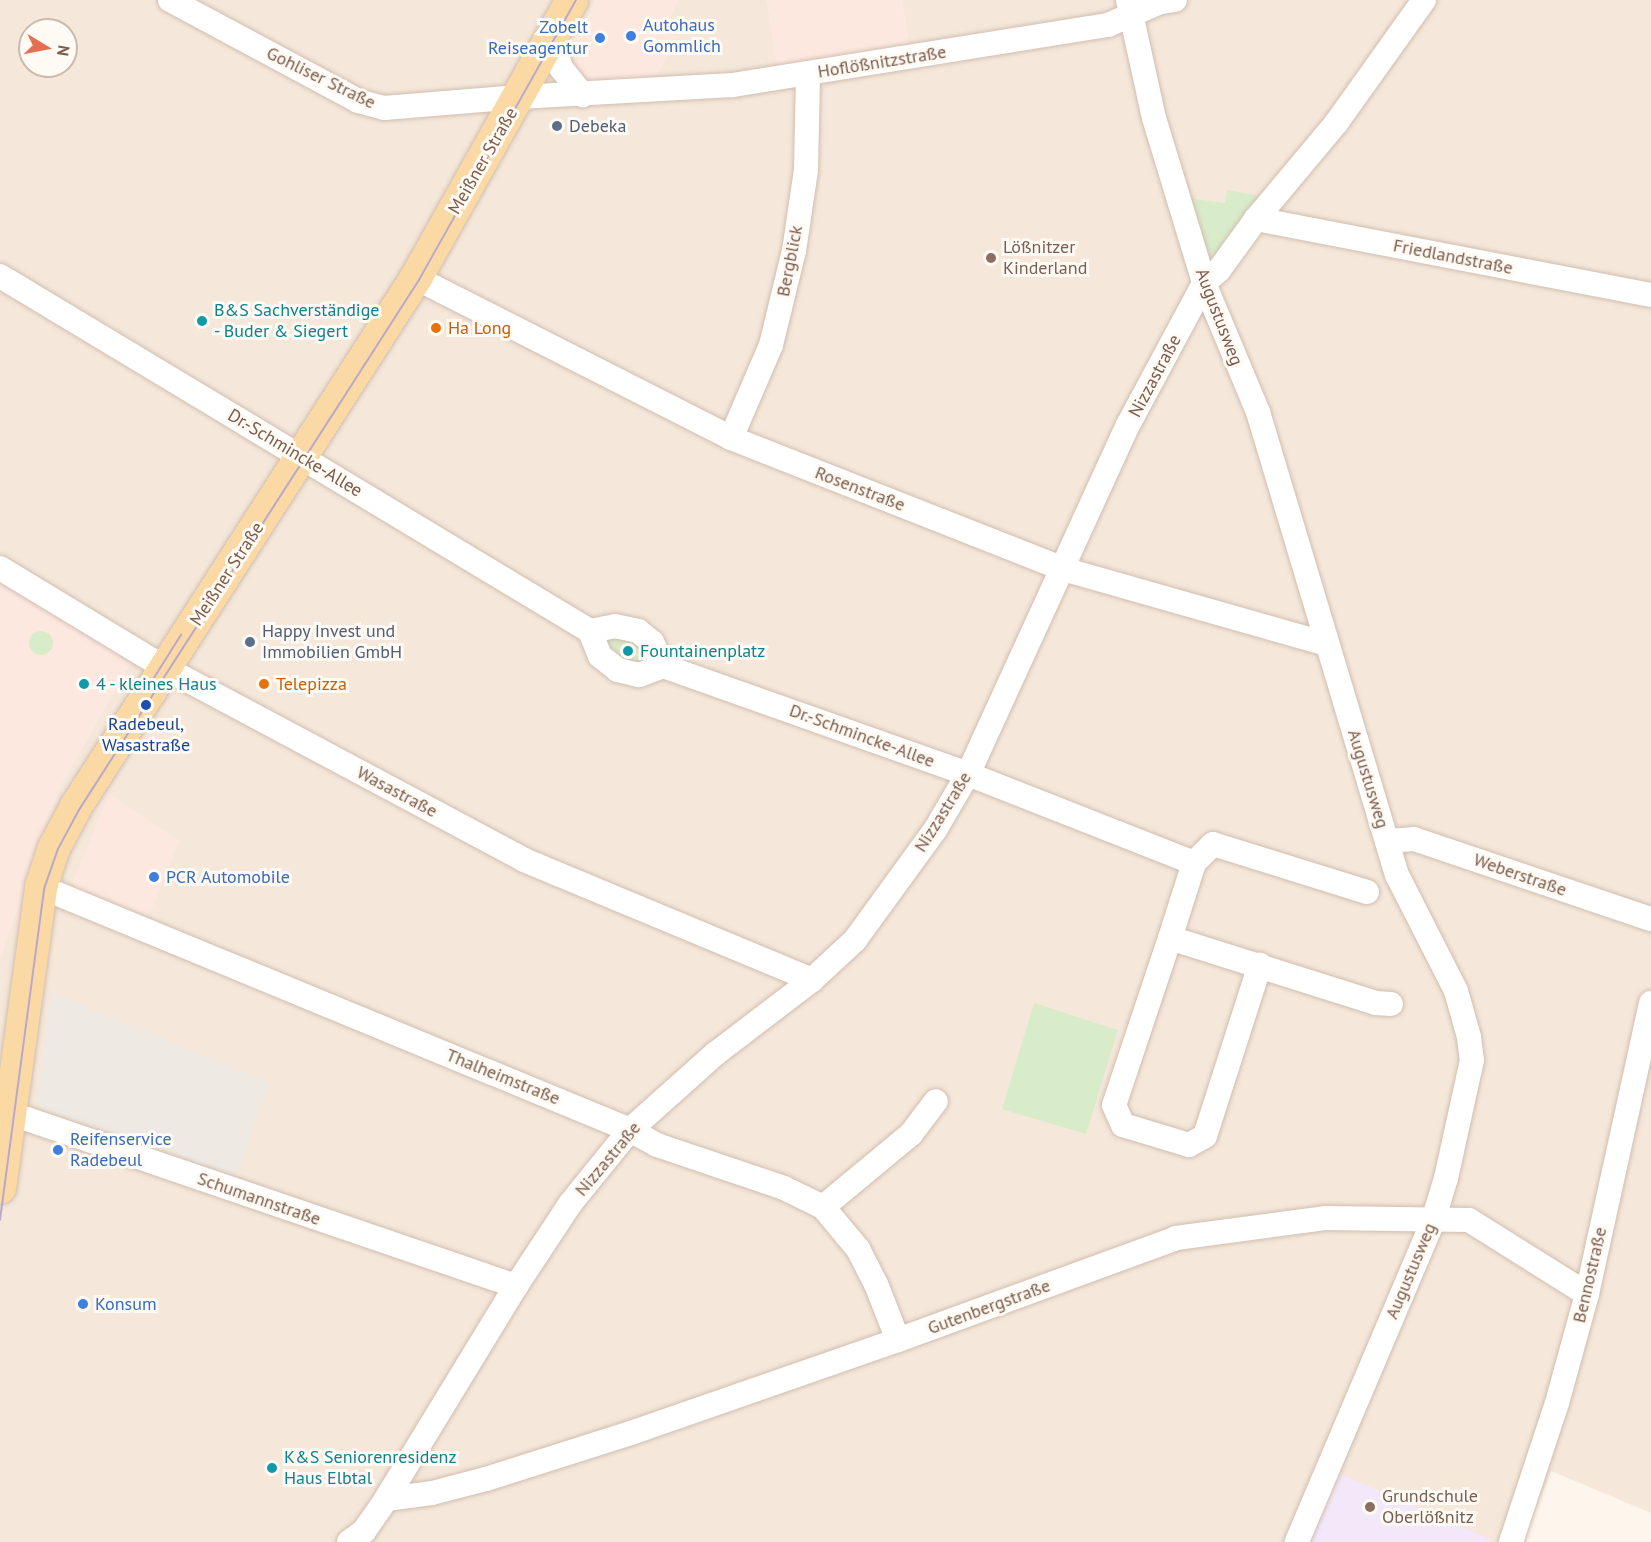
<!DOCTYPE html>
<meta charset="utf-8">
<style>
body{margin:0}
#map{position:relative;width:1651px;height:1542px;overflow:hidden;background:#fdf6ec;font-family:"PT Sans",sans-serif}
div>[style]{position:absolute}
.residential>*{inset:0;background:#f5e8da}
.commercial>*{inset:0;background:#fde8e0}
.industrial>*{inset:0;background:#efe9e4}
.education>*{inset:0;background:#f3e8fa}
.green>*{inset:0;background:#d8ecc9}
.round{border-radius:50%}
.roads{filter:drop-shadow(0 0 2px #d1beb0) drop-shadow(0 0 2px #d1beb0)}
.minor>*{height:24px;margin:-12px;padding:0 12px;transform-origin:12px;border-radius:12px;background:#fff}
.major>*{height:32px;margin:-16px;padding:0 16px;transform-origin:16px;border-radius:16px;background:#fbd9a5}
.tram>*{height:1.5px;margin:-0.75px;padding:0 0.75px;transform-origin:0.75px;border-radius:0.75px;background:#b9a8c9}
.dots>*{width:16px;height:16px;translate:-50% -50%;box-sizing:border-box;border:3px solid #fffaf3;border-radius:50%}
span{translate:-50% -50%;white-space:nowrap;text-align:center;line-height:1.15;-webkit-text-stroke:6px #fffaf3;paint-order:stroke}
.shop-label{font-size:18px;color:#366cbe}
.left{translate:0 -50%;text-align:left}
.right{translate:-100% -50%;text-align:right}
.street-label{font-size:18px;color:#7a5c4d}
.service-label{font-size:18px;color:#4e5e75}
.education-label{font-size:18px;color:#785e54}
.culture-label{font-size:18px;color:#0d838f}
.food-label{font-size:18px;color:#c56008}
.transit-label{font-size:18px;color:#164399}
.north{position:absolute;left:18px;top:18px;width:60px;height:60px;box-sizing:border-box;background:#fffaf3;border:2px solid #cabbb1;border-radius:50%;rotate:100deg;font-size:16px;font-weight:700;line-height:24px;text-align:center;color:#7a5c4d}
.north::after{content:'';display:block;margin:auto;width:21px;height:27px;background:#e76f51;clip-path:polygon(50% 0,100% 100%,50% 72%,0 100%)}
</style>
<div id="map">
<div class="residential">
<i style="clip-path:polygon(evenodd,0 0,596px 0,571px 46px,677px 38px,662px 30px,678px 0,767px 0,777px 64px,909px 45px,902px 0,1651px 0,1651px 1513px,1551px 1471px,1523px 1542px,0 1542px,0 958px,59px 788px,131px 661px,0 581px,0 0,30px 30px,66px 30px,66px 66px,30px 66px,30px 30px)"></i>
</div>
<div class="commercial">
<i style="clip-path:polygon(596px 0,678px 0,662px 30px,677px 38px,655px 79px,599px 84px,580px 74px,571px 46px)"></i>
<i style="clip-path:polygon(767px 0,902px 0,909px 45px,776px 64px)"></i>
<i style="clip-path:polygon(0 581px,131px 661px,59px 788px,0 958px)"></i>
<i style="clip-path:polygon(109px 794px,179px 841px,149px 916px,78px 891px,73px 882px)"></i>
</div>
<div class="industrial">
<i style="clip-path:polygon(51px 992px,269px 1083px,236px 1177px,104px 1132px,43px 1108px,36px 1103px)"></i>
</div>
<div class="education">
<i style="clip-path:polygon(1338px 1473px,1496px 1542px,1308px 1542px)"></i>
</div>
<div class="green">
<i style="clip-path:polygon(1227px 190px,1260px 196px,1217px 253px,1204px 252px,1186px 198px,1225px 203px)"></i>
<i class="round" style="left:29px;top:631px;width:24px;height:24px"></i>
<i style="clip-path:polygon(625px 635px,654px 659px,635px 665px,610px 653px,605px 639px)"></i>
<i style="clip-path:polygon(1034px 1003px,1118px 1030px,1086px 1134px,1002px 1109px)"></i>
</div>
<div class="roads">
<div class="minor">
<i style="left:170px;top:0;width:213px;rotate:28.2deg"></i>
<i style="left:358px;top:101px;width:27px;rotate:15deg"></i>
<i style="left:384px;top:108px;width:135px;rotate:-4.7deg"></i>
<i style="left:519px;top:97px;width:214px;rotate:-3.2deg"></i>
<i style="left:733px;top:85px;width:380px;rotate:-9.1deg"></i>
<i style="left:1108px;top:25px;width:57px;rotate:-23.9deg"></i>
<i style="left:1160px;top:2px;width:15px;rotate:-8deg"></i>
<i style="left:1128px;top:0;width:121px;rotate:77.6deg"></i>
<i style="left:1154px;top:118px;width:172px;rotate:73.1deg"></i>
<i style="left:1204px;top:283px;width:140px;rotate:67.3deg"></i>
<i style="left:1258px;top:412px;width:483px;rotate:73.3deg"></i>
<i style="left:1397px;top:875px;width:130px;rotate:63deg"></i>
<i style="left:1456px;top:991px;width:48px;rotate:74.2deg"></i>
<i style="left:1469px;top:1037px;width:23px;rotate:83deg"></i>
<i style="left:1472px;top:1060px;width:121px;rotate:102.4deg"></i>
<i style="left:1446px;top:1178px;width:45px;rotate:106.8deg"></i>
<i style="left:1433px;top:1221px;width:349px;rotate:113deg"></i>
<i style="left:551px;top:37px;width:33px;rotate:72deg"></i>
<i style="left:561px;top:68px;width:35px;rotate:51deg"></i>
<i style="left:1256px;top:219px;width:402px;rotate:10.9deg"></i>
<i style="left:0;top:276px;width:689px;rotate:31.04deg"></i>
<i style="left:416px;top:278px;width:353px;rotate:26.9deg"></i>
<i style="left:731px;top:438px;width:357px;rotate:21.5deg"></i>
<i style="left:1063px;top:569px;width:273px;rotate:15.9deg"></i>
<i style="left:731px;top:438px;width:101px;rotate:-66.7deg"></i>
<i style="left:771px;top:345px;width:97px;rotate:-76.3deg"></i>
<i style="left:794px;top:251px;width:82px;rotate:-81.6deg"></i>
<i style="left:806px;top:170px;width:96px;rotate:-88.8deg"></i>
<i style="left:0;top:568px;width:193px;rotate:31.2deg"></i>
<i style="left:165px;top:668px;width:407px;rotate:28.1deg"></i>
<i style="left:524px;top:860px;width:312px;rotate:22.6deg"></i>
<i style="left:615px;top:626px;width:24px;rotate:12deg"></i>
<i style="left:638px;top:631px;width:18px;rotate:38deg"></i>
<i style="left:652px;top:642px;width:26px;rotate:65deg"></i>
<i style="left:663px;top:666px;width:26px;rotate:159deg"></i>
<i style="left:639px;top:675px;width:22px;rotate:-167deg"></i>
<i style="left:618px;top:670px;width:23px;rotate:-142deg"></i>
<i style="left:600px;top:656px;width:27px;rotate:-112deg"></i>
<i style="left:590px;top:631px;width:25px;rotate:-11deg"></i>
<i style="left:663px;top:666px;width:324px;rotate:19.5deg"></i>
<i style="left:968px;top:774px;width:243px;rotate:21.5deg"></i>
<i style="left:1387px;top:841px;width:27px;rotate:-4deg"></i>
<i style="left:1414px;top:839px;width:250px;rotate:18.7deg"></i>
<i style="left:41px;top:887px;width:637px;rotate:22.42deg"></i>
<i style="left:630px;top:1130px;width:31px;rotate:29deg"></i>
<i style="left:657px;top:1145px;width:134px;rotate:18.7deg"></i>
<i style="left:784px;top:1188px;width:43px;rotate:26deg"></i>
<i style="left:823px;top:1207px;width:55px;rotate:50.2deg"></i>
<i style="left:858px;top:1249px;width:39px;rotate:63deg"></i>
<i style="left:876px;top:1284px;width:60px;rotate:68.6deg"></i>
<i style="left:1367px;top:892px;width:161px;rotate:-162.7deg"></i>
<i style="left:1213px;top:844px;width:27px;rotate:135deg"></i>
<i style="left:1194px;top:863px;width:79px;rotate:107.7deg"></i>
<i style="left:1170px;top:938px;width:216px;rotate:17.5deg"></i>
<i style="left:1376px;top:1003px;width:15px;rotate:4deg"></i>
<i style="left:1170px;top:938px;width:176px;rotate:108.5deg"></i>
<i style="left:1114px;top:1105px;width:22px;rotate:66deg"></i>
<i style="left:1123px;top:1125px;width:69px;rotate:16.9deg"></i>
<i style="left:1189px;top:1145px;width:18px;rotate:-29deg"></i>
<i style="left:1205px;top:1136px;width:180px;rotate:-72.2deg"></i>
<i style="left:0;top:1116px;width:27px;rotate:6deg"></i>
<i style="left:27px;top:1119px;width:517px;rotate:18.86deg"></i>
<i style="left:823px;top:1207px;width:114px;rotate:-39.7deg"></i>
<i style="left:911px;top:1134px;width:41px;rotate:-52.9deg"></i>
<i style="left:386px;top:1499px;width:46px;rotate:-7.4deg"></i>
<i style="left:432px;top:1493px;width:56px;rotate:-14.5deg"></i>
<i style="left:486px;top:1479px;width:152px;rotate:-17.6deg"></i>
<i style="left:631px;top:1433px;width:283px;rotate:-19.2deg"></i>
<i style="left:898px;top:1340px;width:296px;rotate:-20.1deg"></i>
<i style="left:1176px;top:1238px;width:150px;rotate:-7.6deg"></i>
<i style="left:1325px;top:1218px;width:144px;rotate:0.8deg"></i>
<i style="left:1469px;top:1220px;width:139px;rotate:32.1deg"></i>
<i style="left:349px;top:1542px;width:19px;rotate:-36deg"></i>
<i style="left:364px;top:1531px;width:39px;rotate:-55deg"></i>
<i style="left:386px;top:1499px;width:250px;rotate:-58.6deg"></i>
<i style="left:516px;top:1286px;width:98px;rotate:-56.6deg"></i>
<i style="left:570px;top:1204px;width:95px;rotate:-51deg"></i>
<i style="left:630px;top:1130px;width:114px;rotate:-41.8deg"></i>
<i style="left:715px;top:1054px;width:122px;rotate:-37.3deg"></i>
<i style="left:812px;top:980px;width:59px;rotate:-42.9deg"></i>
<i style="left:855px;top:940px;width:136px;rotate:-54deg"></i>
<i style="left:935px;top:830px;width:65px;rotate:-59.5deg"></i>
<i style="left:968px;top:774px;width:384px;rotate:-65.4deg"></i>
<i style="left:1128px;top:425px;width:161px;rotate:-61.8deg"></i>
<i style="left:1204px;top:283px;width:20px;rotate:-41deg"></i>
<i style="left:1219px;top:270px;width:63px;rotate:-54deg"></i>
<i style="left:1256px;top:219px;width:126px;rotate:-50.1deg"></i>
<i style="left:1337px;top:122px;width:150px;rotate:-54.5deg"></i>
<i style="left:1511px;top:1542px;width:146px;rotate:-71.7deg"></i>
<i style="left:1557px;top:1403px;width:113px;rotate:-74.6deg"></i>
<i style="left:1587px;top:1294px;width:298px;rotate:-77.6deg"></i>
</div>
<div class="major">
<i style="left:0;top:1188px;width:304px;rotate:-82.2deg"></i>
<i style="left:41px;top:887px;width:41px;rotate:-71.6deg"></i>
<i style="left:54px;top:848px;width:49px;rotate:-61.9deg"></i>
<i style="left:77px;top:805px;width:627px;rotate:-57.25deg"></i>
<i style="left:416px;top:278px;width:319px;rotate:-60.7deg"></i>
</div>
</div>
<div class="tram">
<i style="left:147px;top:689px;width:64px;rotate:-57.8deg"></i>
<i style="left:0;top:1220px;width:334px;rotate:-82.4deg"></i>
<i style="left:44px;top:889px;width:42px;rotate:-70.7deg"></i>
<i style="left:58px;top:849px;width:44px;rotate:-61.7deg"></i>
<i style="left:79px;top:810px;width:630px;rotate:-57.32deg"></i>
<i style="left:419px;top:280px;width:321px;rotate:-60.7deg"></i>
</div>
<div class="dots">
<i style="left:631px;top:36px;background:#3f7fe0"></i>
<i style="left:600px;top:38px;background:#3f7fe0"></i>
<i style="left:557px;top:126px;background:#5c6f8a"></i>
<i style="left:991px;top:258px;background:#8d6e63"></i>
<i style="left:202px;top:321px;background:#0f9aa8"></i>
<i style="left:436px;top:328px;background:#e8710a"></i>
<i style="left:250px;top:642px;background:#5c6f8a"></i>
<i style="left:628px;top:651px;background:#0f9aa8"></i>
<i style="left:84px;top:684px;background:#0f9aa8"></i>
<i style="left:264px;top:684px;background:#e8710a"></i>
<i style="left:146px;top:705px;background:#1a4fb4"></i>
<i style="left:154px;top:877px;background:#3f7fe0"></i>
<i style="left:58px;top:1150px;background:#3f7fe0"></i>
<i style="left:83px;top:1304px;background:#3f7fe0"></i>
<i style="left:272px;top:1468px;background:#0f9aa8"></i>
<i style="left:1370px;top:1507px;background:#8d6e63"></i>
</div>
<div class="shop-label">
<span class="left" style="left:643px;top:36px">Autohaus<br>Gommlich</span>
<span class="right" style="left:588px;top:38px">Zobelt<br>Reiseagentur</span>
<span class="left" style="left:166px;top:877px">PCR Automobile</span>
<span class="left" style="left:70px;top:1150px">Reifenservice<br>Radebeul</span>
<span class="left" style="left:95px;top:1304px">Konsum</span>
</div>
<div class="street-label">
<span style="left:882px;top:62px;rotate:-9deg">Hoflößnitzstraße</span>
<span style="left:321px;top:78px;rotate:26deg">Gohliser Straße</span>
<span style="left:483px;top:161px;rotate:-60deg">Meißner Straße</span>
<span style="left:1453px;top:257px;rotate:11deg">Friedlandstraße</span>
<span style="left:790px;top:261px;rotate:-79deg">Bergblick</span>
<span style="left:1219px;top:317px;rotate:69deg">Augustusweg</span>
<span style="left:1155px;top:376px;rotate:-62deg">Nizzastraße</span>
<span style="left:295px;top:453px;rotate:31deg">Dr.-Schmincke-Allee</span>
<span style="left:860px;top:489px;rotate:21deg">Rosenstraße</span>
<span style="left:227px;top:574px;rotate:-57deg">Meißner Straße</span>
<span style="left:862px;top:736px;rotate:20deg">Dr.-Schmincke-Allee</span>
<span style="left:1368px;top:779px;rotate:73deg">Augustusweg</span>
<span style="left:397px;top:792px;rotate:28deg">Wasastraße</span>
<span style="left:943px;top:812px;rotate:-58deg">Nizzastraße</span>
<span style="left:1520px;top:875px;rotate:19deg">Weberstraße</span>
<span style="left:503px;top:1077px;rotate:22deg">Thalheimstraße</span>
<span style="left:608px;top:1159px;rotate:-50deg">Nizzastraße</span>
<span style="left:259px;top:1199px;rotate:19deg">Schumannstraße</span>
<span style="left:1411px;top:1271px;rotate:-67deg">Augustusweg</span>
<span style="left:1590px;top:1275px;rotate:-77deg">Bennostraße</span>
<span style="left:989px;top:1307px;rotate:-20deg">Gutenbergstraße</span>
</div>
<div class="service-label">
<span class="left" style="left:569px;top:126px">Debeka</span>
<span class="left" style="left:262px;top:642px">Happy Invest und<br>Immobilien GmbH</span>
</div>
<div class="education-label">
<span class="left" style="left:1003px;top:258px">Lößnitzer<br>Kinderland</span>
<span class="left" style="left:1382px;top:1507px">Grundschule<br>Oberlößnitz</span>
</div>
<div class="culture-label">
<span class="left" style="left:214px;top:321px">B&amp;S Sachverständige<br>- Buder &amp; Siegert</span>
<span class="left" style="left:640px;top:651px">Fountainenplatz</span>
<span class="left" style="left:96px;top:684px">4 - kleines Haus</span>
<span class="left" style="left:284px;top:1468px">K&amp;S Seniorenresidenz<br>Haus Elbtal</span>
</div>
<div class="food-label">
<span class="left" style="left:448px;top:328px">Ha Long</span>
<span class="left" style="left:276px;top:684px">Telepizza</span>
</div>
<div class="transit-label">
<span style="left:146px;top:735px">Radebeul,<br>Wasastraße</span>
</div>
<div class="north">N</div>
</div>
